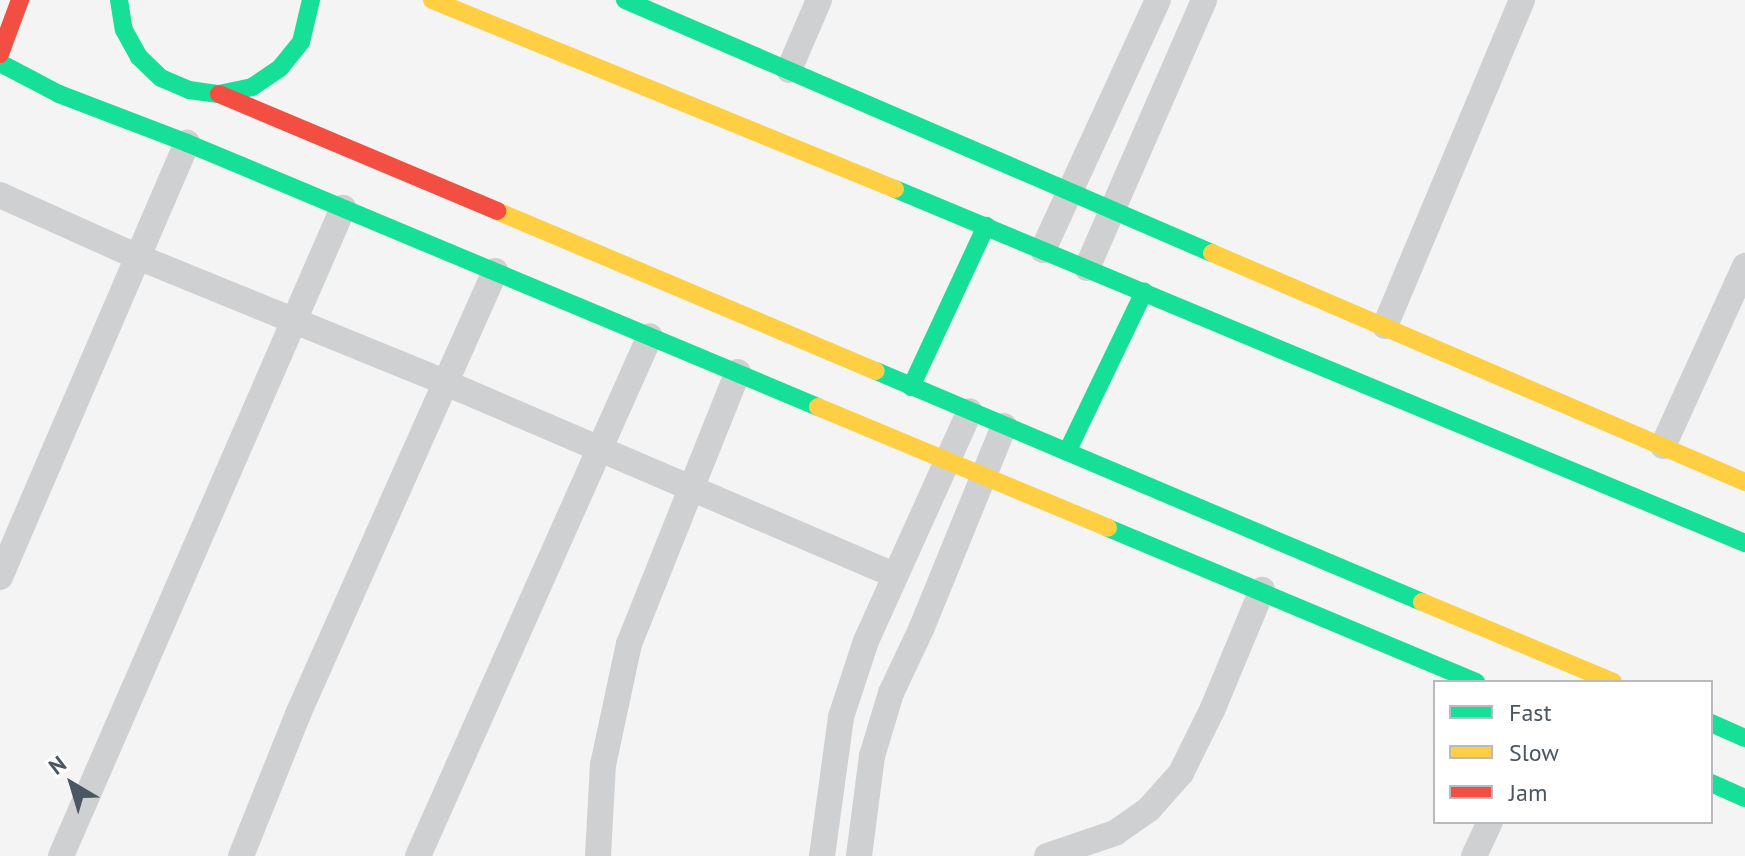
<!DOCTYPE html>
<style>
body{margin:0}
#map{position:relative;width:1745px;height:856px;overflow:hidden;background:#f4f4f4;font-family:"PT Sans",sans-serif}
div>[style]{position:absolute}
.street>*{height:26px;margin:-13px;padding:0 13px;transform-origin:13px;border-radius:13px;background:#ced0d2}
.fast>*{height:18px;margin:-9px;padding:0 9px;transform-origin:9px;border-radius:9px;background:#16e098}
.slow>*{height:18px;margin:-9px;padding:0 9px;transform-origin:9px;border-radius:9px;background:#ffcf43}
.jam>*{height:18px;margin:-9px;padding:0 9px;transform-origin:9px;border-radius:9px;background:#f24e42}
span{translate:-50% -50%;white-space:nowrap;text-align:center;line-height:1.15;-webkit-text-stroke:7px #fff;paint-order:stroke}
.legend{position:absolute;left:1433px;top:680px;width:280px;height:144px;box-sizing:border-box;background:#fff;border:2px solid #b7bbc0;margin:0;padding:10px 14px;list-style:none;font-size:24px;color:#4a5661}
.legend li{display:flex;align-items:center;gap:16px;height:40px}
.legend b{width:40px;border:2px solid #b7bbc0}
.north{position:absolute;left:32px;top:744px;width:80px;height:80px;-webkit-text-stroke:6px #fff;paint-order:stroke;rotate:322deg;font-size:22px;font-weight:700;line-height:32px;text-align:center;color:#4a5661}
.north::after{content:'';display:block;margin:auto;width:28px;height:36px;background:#4a5661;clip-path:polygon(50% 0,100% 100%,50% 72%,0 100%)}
</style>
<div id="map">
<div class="street">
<i style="left:789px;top:70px;width:76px;rotate:-66.8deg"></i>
<i style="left:0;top:195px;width:151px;rotate:24.2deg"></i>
<i style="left:138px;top:257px;width:333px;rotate:22.2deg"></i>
<i style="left:446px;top:383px;width:487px;rotate:23.2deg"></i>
<i style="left:1043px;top:250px;width:275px;rotate:-65.3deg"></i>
<i style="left:1087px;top:268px;width:292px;rotate:-66.4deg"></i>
<i style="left:1385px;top:326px;width:354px;rotate:-67.2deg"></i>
<i style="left:1663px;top:446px;width:198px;rotate:-65.5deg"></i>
<i style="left:0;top:577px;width:473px;rotate:-66.7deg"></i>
<i style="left:61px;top:856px;width:707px;rotate:-66.48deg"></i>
<i style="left:241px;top:856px;width:153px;rotate:-68.1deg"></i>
<i style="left:298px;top:714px;width:485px;rotate:-66deg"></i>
<i style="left:418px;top:856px;width:569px;rotate:-65.96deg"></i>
<i style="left:598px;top:856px;width:91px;rotate:-86.9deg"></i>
<i style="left:603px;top:765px;width:124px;rotate:-77.9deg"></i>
<i style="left:629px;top:644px;width:293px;rotate:-68.2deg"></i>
<i style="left:822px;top:856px;width:140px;rotate:-82.2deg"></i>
<i style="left:841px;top:717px;width:80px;rotate:-71.8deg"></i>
<i style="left:866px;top:641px;width:252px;rotate:-65.7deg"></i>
<i style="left:859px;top:856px;width:101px;rotate:-82.6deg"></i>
<i style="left:872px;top:756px;width:66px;rotate:-73.2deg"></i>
<i style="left:891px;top:693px;width:73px;rotate:-64.8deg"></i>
<i style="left:922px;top:627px;width:217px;rotate:-67.8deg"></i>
<i style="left:1047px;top:856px;width:72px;rotate:-18.7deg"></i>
<i style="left:1115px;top:833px;width:42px;rotate:-35.2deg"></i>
<i style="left:1149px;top:809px;width:48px;rotate:-48.4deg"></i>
<i style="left:1181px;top:773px;width:72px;rotate:-63.8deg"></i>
<i style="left:1213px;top:708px;width:128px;rotate:-67.4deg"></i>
<i style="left:1474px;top:856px;width:38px;rotate:-65deg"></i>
</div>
<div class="fast">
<i style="left:119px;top:0;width:30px;rotate:81deg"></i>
<i style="left:124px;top:30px;width:31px;rotate:61deg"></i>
<i style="left:139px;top:57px;width:30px;rotate:44deg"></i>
<i style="left:161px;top:78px;width:30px;rotate:23deg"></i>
<i style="left:189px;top:90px;width:30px;rotate:8deg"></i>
<i style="left:219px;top:94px;width:34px;rotate:-12deg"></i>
<i style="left:252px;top:87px;width:34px;rotate:-34deg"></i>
<i style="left:280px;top:68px;width:33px;rotate:-51deg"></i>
<i style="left:301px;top:42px;width:43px;rotate:-76.6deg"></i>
<i style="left:625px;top:0;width:639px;rotate:23.32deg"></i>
<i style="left:0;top:63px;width:67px;rotate:27.7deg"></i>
<i style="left:59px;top:94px;width:137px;rotate:20.9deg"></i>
<i style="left:187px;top:143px;width:684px;rotate:22.7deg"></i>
<i style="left:895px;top:189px;width:921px;rotate:22.61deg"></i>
<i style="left:876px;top:371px;width:593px;rotate:22.93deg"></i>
<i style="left:911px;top:387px;width:178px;rotate:-65deg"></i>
<i style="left:1067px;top:452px;width:178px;rotate:-64.3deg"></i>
<i style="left:1108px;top:528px;width:399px;rotate:22.7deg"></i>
<i style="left:1711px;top:723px;width:37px;rotate:24deg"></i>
<i style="left:1711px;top:783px;width:37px;rotate:24deg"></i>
</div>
<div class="slow">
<i style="left:432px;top:0;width:500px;rotate:22.21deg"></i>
<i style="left:497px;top:211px;width:411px;rotate:22.9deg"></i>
<i style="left:1212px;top:253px;width:580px;rotate:23.25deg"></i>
<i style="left:818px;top:407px;width:314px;rotate:22.6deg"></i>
<i style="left:1422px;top:602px;width:207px;rotate:22.7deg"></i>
</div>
<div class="jam">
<i style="left:0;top:54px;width:58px;rotate:-69.7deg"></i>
<i style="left:219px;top:94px;width:302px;rotate:22.8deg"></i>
</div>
<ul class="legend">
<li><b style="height:10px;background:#16e098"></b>Fast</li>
<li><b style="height:10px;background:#ffcf43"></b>Slow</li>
<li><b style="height:10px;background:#f24e42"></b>Jam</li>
</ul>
<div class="north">N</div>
</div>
